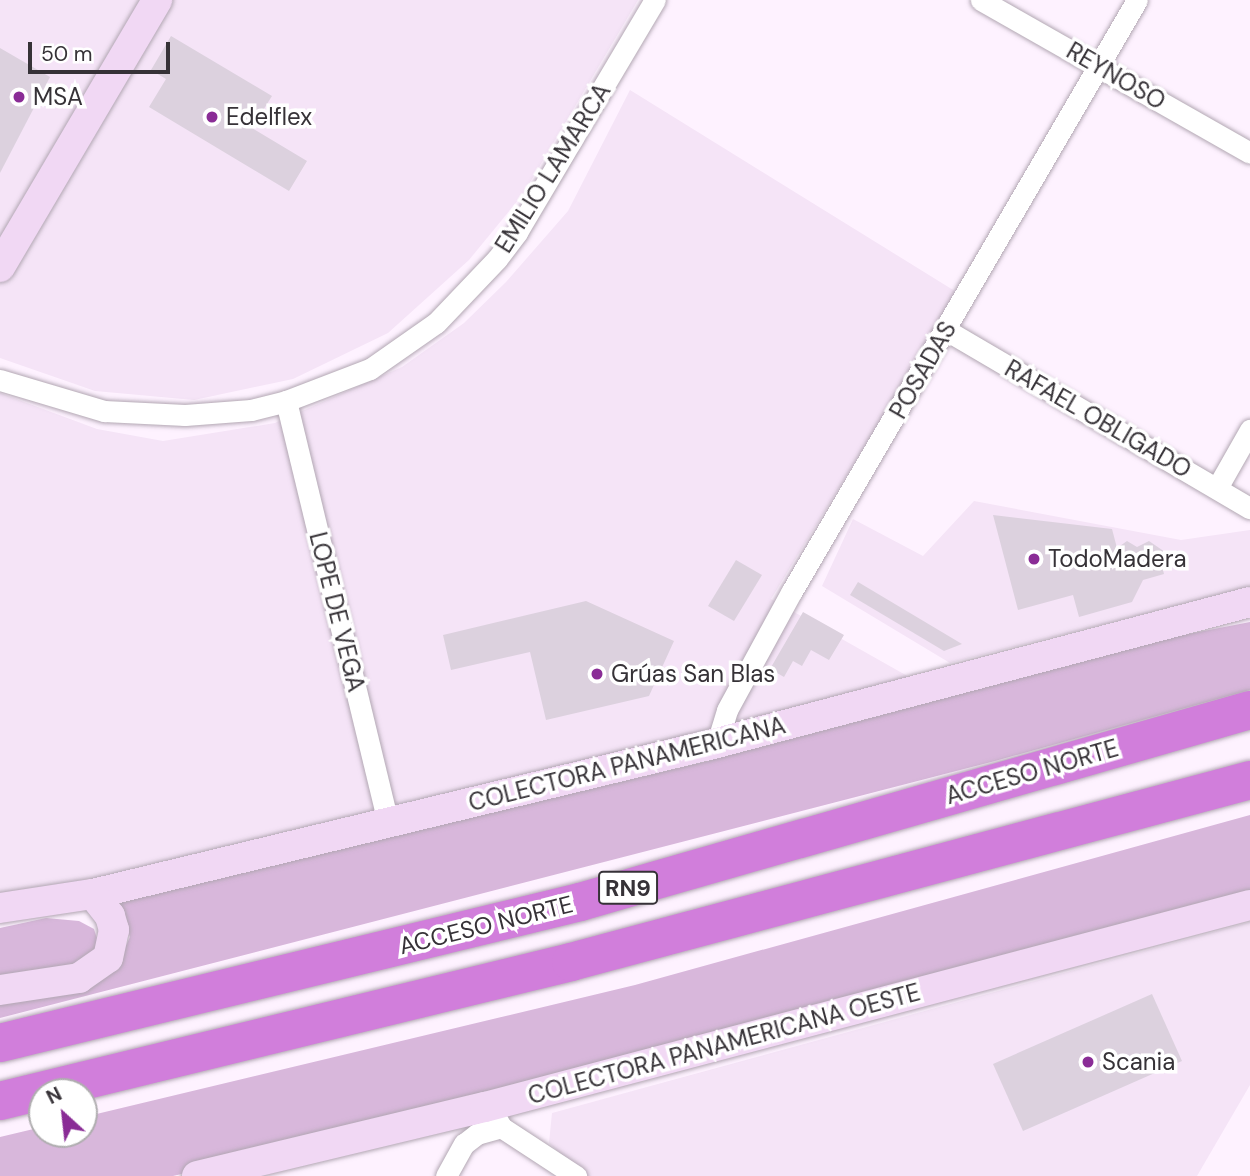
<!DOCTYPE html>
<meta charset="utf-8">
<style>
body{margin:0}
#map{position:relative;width:1250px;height:1176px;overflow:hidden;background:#fef2ff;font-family:"DM Sans",sans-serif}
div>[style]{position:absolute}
.built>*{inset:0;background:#f5e4f7}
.green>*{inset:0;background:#d8b7db}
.building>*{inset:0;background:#dcd1de}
.roads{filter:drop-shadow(0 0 2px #b2a7b3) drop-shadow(0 0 2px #b2a7b3)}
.street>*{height:21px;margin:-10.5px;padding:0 10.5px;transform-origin:10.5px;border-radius:10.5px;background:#fff}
.secondary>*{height:30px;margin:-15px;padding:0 15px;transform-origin:15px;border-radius:15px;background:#f1d8f4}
.highway>*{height:38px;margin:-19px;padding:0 19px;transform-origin:19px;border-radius:19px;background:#d17edb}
.dots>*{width:19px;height:19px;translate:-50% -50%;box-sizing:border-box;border:4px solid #fff;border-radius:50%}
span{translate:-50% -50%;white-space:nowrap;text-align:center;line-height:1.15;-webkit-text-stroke:7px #fff;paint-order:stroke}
.shield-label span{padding:2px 5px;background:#fff;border:2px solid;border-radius:5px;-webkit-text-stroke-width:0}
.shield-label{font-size:23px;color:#363237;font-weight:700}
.street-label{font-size:24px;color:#363237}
.poi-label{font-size:24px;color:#363237}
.left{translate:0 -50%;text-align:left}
.north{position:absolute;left:28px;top:1078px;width:70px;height:70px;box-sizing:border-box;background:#fff;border:2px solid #afadaf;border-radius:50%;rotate:333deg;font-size:19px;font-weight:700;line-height:28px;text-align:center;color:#363237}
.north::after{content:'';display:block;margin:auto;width:24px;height:32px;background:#8a2c96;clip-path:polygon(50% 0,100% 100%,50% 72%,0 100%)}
.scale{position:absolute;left:28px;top:42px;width:142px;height:32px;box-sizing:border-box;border:4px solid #363237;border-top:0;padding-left:9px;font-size:21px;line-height:24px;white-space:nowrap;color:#363237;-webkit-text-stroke:5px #fff;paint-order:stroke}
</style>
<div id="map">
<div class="built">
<i style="clip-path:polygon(0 0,638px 0,523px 194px,469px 260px,388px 333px,293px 379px,194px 400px,95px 391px,0 358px)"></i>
<i style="clip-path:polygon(630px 90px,958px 293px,771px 599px,918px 682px,116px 879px,0 893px,0 393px,97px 429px,163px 441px,275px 423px,402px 367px,464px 323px,506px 282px,568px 211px)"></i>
<i style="clip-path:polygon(974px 501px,1181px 540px,1250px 530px,1250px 587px,950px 663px,822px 586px,853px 519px,923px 556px)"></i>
<i style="clip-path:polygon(1250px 922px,1250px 1085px,1197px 1176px,583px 1176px,549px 1143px,552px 1113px)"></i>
</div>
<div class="green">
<i style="clip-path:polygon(1250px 622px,1250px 690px,995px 761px,0 1018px,0 1000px,115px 969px,130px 937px,118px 902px,708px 761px,1178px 636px)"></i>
<i style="clip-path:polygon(1250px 815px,1250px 890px,420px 1117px,173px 1176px,0 1176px,0 1137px,42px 1127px,42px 1134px,84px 1134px,84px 1117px,635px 985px)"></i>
<i style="clip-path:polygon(46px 918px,79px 921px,94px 929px,100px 948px,80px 966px,0 978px,0 928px)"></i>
</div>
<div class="building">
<i style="clip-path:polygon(171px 36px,272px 96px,252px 128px,307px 161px,289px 191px,149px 107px,166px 79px,151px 70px)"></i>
<i style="clip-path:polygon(0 48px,50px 77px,0 173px)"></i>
<i style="clip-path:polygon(993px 515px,1112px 529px,1117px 548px,1127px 541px,1137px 547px,1149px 541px,1165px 552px,1161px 562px,1164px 574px,1143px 580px,1132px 602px,1079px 617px,1073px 595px,1018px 610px)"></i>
<i style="clip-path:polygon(736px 560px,762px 575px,734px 621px,708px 606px)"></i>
<i style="clip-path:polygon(858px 582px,962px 644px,944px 651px,850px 595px)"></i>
<i style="clip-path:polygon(586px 601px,674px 641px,649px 696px,546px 720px,530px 652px,451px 670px,443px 635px)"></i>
<i style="clip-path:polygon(803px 612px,844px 635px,829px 660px,811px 650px,802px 666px,793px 661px,784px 677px,770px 669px)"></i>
<i style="clip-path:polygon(1152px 994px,1182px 1061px,1023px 1131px,993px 1064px)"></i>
</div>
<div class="roads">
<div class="street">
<i style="left:981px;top:0;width:309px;rotate:29.6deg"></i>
<i style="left:946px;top:330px;width:352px;rotate:30.4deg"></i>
<i style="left:0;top:380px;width:109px;rotate:16.6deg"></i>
<i style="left:104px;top:411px;width:81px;rotate:2.8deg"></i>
<i style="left:185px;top:415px;width:66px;rotate:-4.3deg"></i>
<i style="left:251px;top:410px;width:36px;rotate:-14deg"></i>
<i style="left:286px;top:401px;width:90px;rotate:-20.9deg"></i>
<i style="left:370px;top:369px;width:80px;rotate:-34.9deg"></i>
<i style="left:436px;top:323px;width:88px;rotate:-46.4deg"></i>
<i style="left:497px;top:259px;width:34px;rotate:-53deg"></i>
<i style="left:517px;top:232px;width:270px;rotate:-59.3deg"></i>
<i style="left:286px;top:401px;width:433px;rotate:76.4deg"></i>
<i style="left:1217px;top:488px;width:67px;rotate:-60.4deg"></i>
<i style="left:717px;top:743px;width:34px;rotate:-73deg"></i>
<i style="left:727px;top:710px;width:136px;rotate:-61.4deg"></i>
<i style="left:792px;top:591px;width:684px;rotate:-59.73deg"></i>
<i style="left:489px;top:1105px;width:25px;rotate:61deg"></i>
<i style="left:501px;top:1127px;width:90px;rotate:33.2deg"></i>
<i style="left:446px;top:1176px;width:37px;rotate:-61deg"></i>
<i style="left:464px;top:1144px;width:16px;rotate:-38deg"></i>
<i style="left:477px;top:1134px;width:25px;rotate:-16deg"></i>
</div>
<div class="secondary">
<i style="left:0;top:267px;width:310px;rotate:-59.5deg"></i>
<i style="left:0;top:908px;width:94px;rotate:-8.6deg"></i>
<i style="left:93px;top:894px;width:642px;rotate:-13.6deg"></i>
<i style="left:717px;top:743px;width:551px;rotate:-14.82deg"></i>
<i style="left:0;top:990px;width:80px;rotate:-8.6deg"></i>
<i style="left:79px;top:978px;width:35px;rotate:-35deg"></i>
<i style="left:108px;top:958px;width:29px;rotate:-78deg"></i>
<i style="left:114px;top:930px;width:15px;rotate:-106deg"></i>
<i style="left:110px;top:916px;width:28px;rotate:-128deg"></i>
<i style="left:197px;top:1176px;width:296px;rotate:-13.5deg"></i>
<i style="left:485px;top:1107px;width:791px;rotate:-14.79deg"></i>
</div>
<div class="highway">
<i style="left:0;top:1043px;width:597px;rotate:-13.66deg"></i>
<i style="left:580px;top:902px;width:697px;rotate:-15.99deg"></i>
<i style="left:0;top:1101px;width:588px;rotate:-13.68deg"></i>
<i style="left:571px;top:962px;width:703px;rotate:-15deg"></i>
</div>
</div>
<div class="dots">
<i style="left:19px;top:97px;background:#8a2c96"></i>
<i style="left:212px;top:117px;background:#8a2c96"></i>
<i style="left:1034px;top:559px;background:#8a2c96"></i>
<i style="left:597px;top:674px;background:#8a2c96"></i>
<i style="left:1088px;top:1062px;background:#8a2c96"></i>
</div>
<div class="shield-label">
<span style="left:628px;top:888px">RN9</span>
</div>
<div class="street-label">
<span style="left:1116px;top:76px;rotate:30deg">REYNOSO</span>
<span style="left:553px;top:168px;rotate:-58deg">EMILIO LAMARCA</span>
<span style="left:923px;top:370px;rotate:-60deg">POSADAS</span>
<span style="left:1098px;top:419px;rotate:30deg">RAFAEL OBLIGADO</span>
<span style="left:337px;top:612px;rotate:76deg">LOPE DE VEGA</span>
<span style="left:627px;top:764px;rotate:-14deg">COLECTORA PANAMERICANA</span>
<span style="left:1032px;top:772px;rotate:-16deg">ACCESO NORTE</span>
<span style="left:486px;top:925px;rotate:-14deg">ACCESO NORTE</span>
<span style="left:724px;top:1044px;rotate:-15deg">COLECTORA PANAMERICANA OESTE</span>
</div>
<div class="poi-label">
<span class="left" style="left:33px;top:97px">MSA</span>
<span class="left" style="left:226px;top:117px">Edelflex</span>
<span class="left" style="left:1048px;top:559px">TodoMadera</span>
<span class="left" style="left:611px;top:674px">Grúas San Blas</span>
<span class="left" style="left:1102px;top:1062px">Scania</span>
</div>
<div class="north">N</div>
<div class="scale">50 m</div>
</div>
